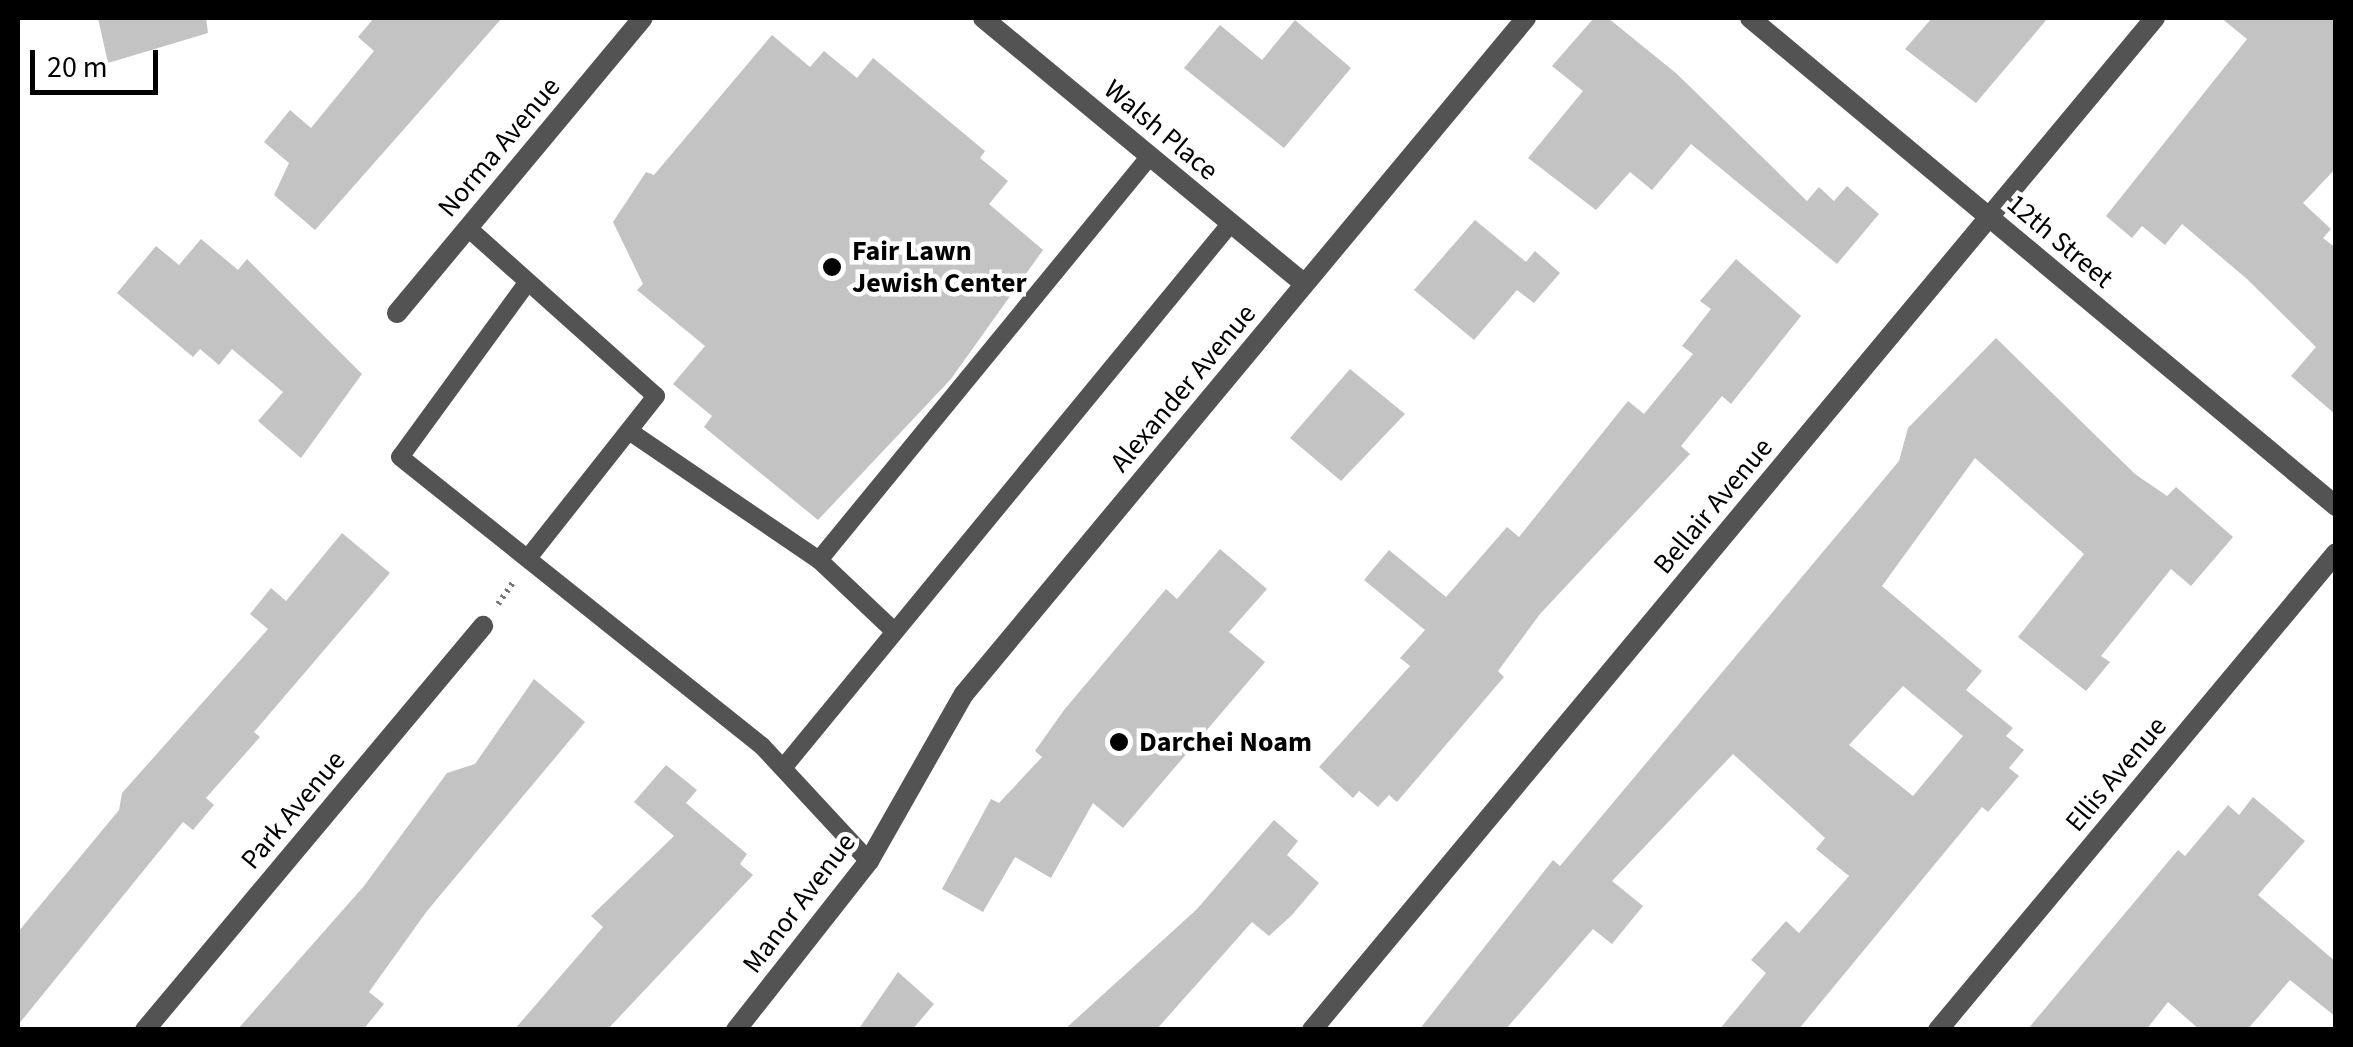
<!DOCTYPE html>
<style>
body{margin:0}
#map{position:relative;width:2353px;height:1047px;overflow:hidden;background:#fff;font-family:"Source Sans 3",sans-serif}
div>[style]{position:absolute}
.building>*{inset:0;background:#c3c3c3}
.path>*{height:6px;margin-top:-3px;transform-origin:0;background:repeating-linear-gradient(90deg,#757575 0 2.5px,transparent 0 7.5px)}
.lane>*{height:18px;margin:-9px;padding:0 9px;transform-origin:9px;border-radius:9px;background:#535353}
.street>*{height:20px;margin:-10px;padding:0 10px;transform-origin:10px;border-radius:10px;background:#535353}
.dots>*{width:28px;height:28px;translate:-50% -50%;box-sizing:border-box;border:5px solid #fff;border-radius:50%}
span{translate:-50% -50%;white-space:nowrap;text-align:center;line-height:1.15;-webkit-text-stroke:9px #fff;paint-order:stroke}
.street-label{font-size:28px;color:#000}
.poi-label{font-size:28px;color:#000;font-weight:700}
.left{translate:0 -50%;text-align:left}
.frame{position:absolute;inset:0;border:20px solid #000;pointer-events:none}
.scale{position:absolute;left:30px;top:50px;width:128px;height:45px;box-sizing:border-box;border:5px solid #000;border-top:0;padding-left:12px;font-size:30px;line-height:35px;white-space:nowrap;color:#000;-webkit-text-stroke:8px #fff;paint-order:stroke}
</style>
<div id="map">
<div class="building">
<i style="clip-path:polygon(98px 18px,206px 18px,208px 33px,108px 63px)"></i>
<i style="clip-path:polygon(374px 18px,502px 18px,315px 230px,274px 195px,289px 163px,264px 142px,290px 110px,311px 128px,374px 51px,358px 37px)"></i>
<i style="clip-path:polygon(1594px 18px,1608px 18px,1677px 74px,1807px 201px,1819px 187px,1834px 201px,1847px 186px,1879px 214px,1837px 264px,1691px 144px,1652px 190px,1630px 172px,1596px 210px,1528px 158px,1583px 91px,1552px 66px)"></i>
<i style="clip-path:polygon(1932px 18px,2048px 18px,1976px 103px,1905px 49px)"></i>
<i style="clip-path:polygon(2221px 18px,2336px 18px,2336px 168px,2303px 203px,2331px 229px,2323px 238px,2336px 248px,2336px 415px,2291px 376px,2316px 347px,2247px 279px,2182px 224px,2165px 245px,2142px 226px,2132px 238px,2106px 216px,2247px 39px)"></i>
<i style="clip-path:polygon(1295px 20px,1351px 68px,1284px 148px,1184px 68px,1220px 25px,1262px 60px)"></i>
<i style="clip-path:polygon(772px 35px,810px 67px,824px 51px,857px 78px,873px 58px,985px 151px,980px 158px,1008px 181px,989px 204px,1043px 250px,951px 379px,818px 520px,704px 427px,712px 416px,673px 384px,705px 346px,637px 290px,643px 284px,613px 222px,646px 172px,654px 175px)"></i>
<i style="clip-path:polygon(1475px 220px,1526px 262px,1535px 251px,1560px 273px,1534px 303px,1517px 290px,1474px 340px,1414px 290px)"></i>
<i style="clip-path:polygon(201px 239px,238px 270px,247px 259px,362px 374px,301px 458px,258px 421px,283px 392px,232px 349px,219px 365px,200px 349px,193px 357px,117px 293px,156px 246px,179px 265px)"></i>
<i style="clip-path:polygon(1736px 259px,1801px 316px,1731px 404px,1722px 396px,1681px 446px,1690px 454px,1540px 614px,1498px 671px,1504px 677px,1397px 802px,1389px 795px,1378px 807px,1359px 791px,1353px 798px,1319px 767px,1410px 666px,1400px 658px,1425px 630px,1364px 580px,1389px 550px,1446px 597px,1507px 527px,1519px 537px,1628px 401px,1644px 414px,1693px 354px,1682px 346px,1711px 309px,1700px 301px)"></i>
<i style="clip-path:polygon(evenodd,1996px 338px,2135px 474px,2167px 496px,2176px 487px,2233px 537px,2191px 586px,2171px 569px,2101px 656px,2110px 662px,2086px 691px,2018px 637px,2084px 554px,1975px 458px,1882px 586px,1982px 671px,1966px 690px,2013px 728px,2006px 736px,2024px 750px,2009px 768px,2019px 776px,1988px 812px,1982px 807px,1798px 1030px,1719px 1030px,1766px 973px,1751px 960px,1786px 921px,1799px 933px,1849px 876px,1816px 849px,1825px 838px,1733px 754px,1612px 881px,1643px 906px,1612px 944px,1593px 929px,1505px 1030px,1419px 1030px,1553px 860px,1560px 866px,1899px 461px,1908px 428px,1996px 338px,1903px 686px,1963px 736px,1913px 796px,1849px 745px,1903px 686px)"></i>
<i style="clip-path:polygon(1350px 369px,1405px 414px,1341px 481px,1290px 438px)"></i>
<i style="clip-path:polygon(342px 533px,390px 573px,254px 732px,260px 737px,206px 798px,214px 805px,193px 830px,183px 822px,18px 1025px,18px 932px,119px 810px,122px 793px,268px 629px,250px 614px,271px 588px,286px 601px)"></i>
<i style="clip-path:polygon(1220px 549px,1267px 589px,1229px 632px,1265px 662px,1123px 828px,1093px 803px,1051px 878px,1015px 857px,983px 912px,942px 889px,991px 799px,999px 803px,1042px 757px,1035px 751px,1064px 710px,1166px 589px,1177px 599px)"></i>
<i style="clip-path:polygon(534px 679px,585px 722px,427px 911px,369px 992px,384px 1004px,363px 1030px,237px 1030px,364px 886px,447px 773px,475px 764px)"></i>
<i style="clip-path:polygon(666px 765px,697px 790px,686px 803px,747px 854px,740px 864px,753px 875px,607px 1030px,514px 1030px,603px 927px,591px 916px,674px 836px,634px 802px)"></i>
<i style="clip-path:polygon(2253px 797px,2305px 841px,2258px 895px,2336px 962px,2336px 1017px,2290px 980px,2247px 1030px,2200px 1030px,2168px 1002px,2146px 1030px,2027px 1030px,2178px 850px,2185px 856px,2228px 805px,2239px 815px)"></i>
<i style="clip-path:polygon(1274px 820px,1298px 841px,1287px 855px,1319px 883px,1292px 915px,1269px 936px,1252px 922px,1156px 1030px,1064px 1030px,1197px 909px)"></i>
<i style="clip-path:polygon(898px 972px,934px 1004px,912px 1030px,858px 1030px)"></i>
</div>
<div class="path">
<i style="left:498px;top:604px;width:28px;rotate:-55deg"></i>
</div>
<div class="lane">
<i style="left:468px;top:228px;width:252px;rotate:41.8deg"></i>
<i style="left:656px;top:396px;width:206px;rotate:128.3deg"></i>
<i style="left:527px;top:283px;width:215px;rotate:126.1deg"></i>
<i style="left:400px;top:457px;width:463px;rotate:38.6deg"></i>
<i style="left:762px;top:746px;width:157px;rotate:47.1deg"></i>
<i style="left:632px;top:433px;width:226px;rotate:34.2deg"></i>
<i style="left:819px;top:560px;width:522px;rotate:-50.67deg"></i>
<i style="left:819px;top:560px;width:100px;rotate:43.4deg"></i>
<i style="left:783px;top:768px;width:705px;rotate:-50.58deg"></i>
</div>
<div class="street">
<i style="left:983px;top:18px;width:417px;rotate:39.6deg"></i>
<i style="left:1750px;top:18px;width:763px;rotate:39.79deg"></i>
<i style="left:397px;top:313px;width:384px;rotate:-50.2deg"></i>
<i style="left:145px;top:1030px;width:527px;rotate:-50.08deg"></i>
<i style="left:736px;top:1030px;width:215px;rotate:-51.8deg"></i>
<i style="left:869px;top:861px;width:192px;rotate:-60.4deg"></i>
<i style="left:964px;top:694px;width:879px;rotate:-50.26deg"></i>
<i style="left:1312px;top:1030px;width:1317px;rotate:-50.21deg"></i>
<i style="left:1938px;top:1030px;width:621px;rotate:-50.16deg"></i>
</div>
<div class="dots">
<i style="left:832px;top:267px;background:#000"></i>
<i style="left:1119px;top:742px;background:#000"></i>
</div>
<div class="street-label">
<span style="left:1161px;top:130px;rotate:40deg">Walsh Place</span>
<span style="left:499px;top:147px;rotate:-50deg">Norma Avenue</span>
<span style="left:2060px;top:241px;rotate:40deg">12th Street</span>
<span style="left:1183px;top:388px;rotate:-50deg">Alexander Avenue</span>
<span style="left:1713px;top:506px;rotate:-50deg">Bellair Avenue</span>
<span style="left:2116px;top:774px;rotate:-50deg">Ellis Avenue</span>
<span style="left:293px;top:810px;rotate:-50deg">Park Avenue</span>
<span style="left:799px;top:903px;rotate:-53deg">Manor Avenue</span>
</div>
<div class="poi-label">
<span class="left" style="left:852px;top:267px">Fair Lawn<br>Jewish Center</span>
<span class="left" style="left:1139px;top:742px">Darchei Noam</span>
</div>
<div class="frame"></div>
<div class="scale">20 m</div>
</div>
